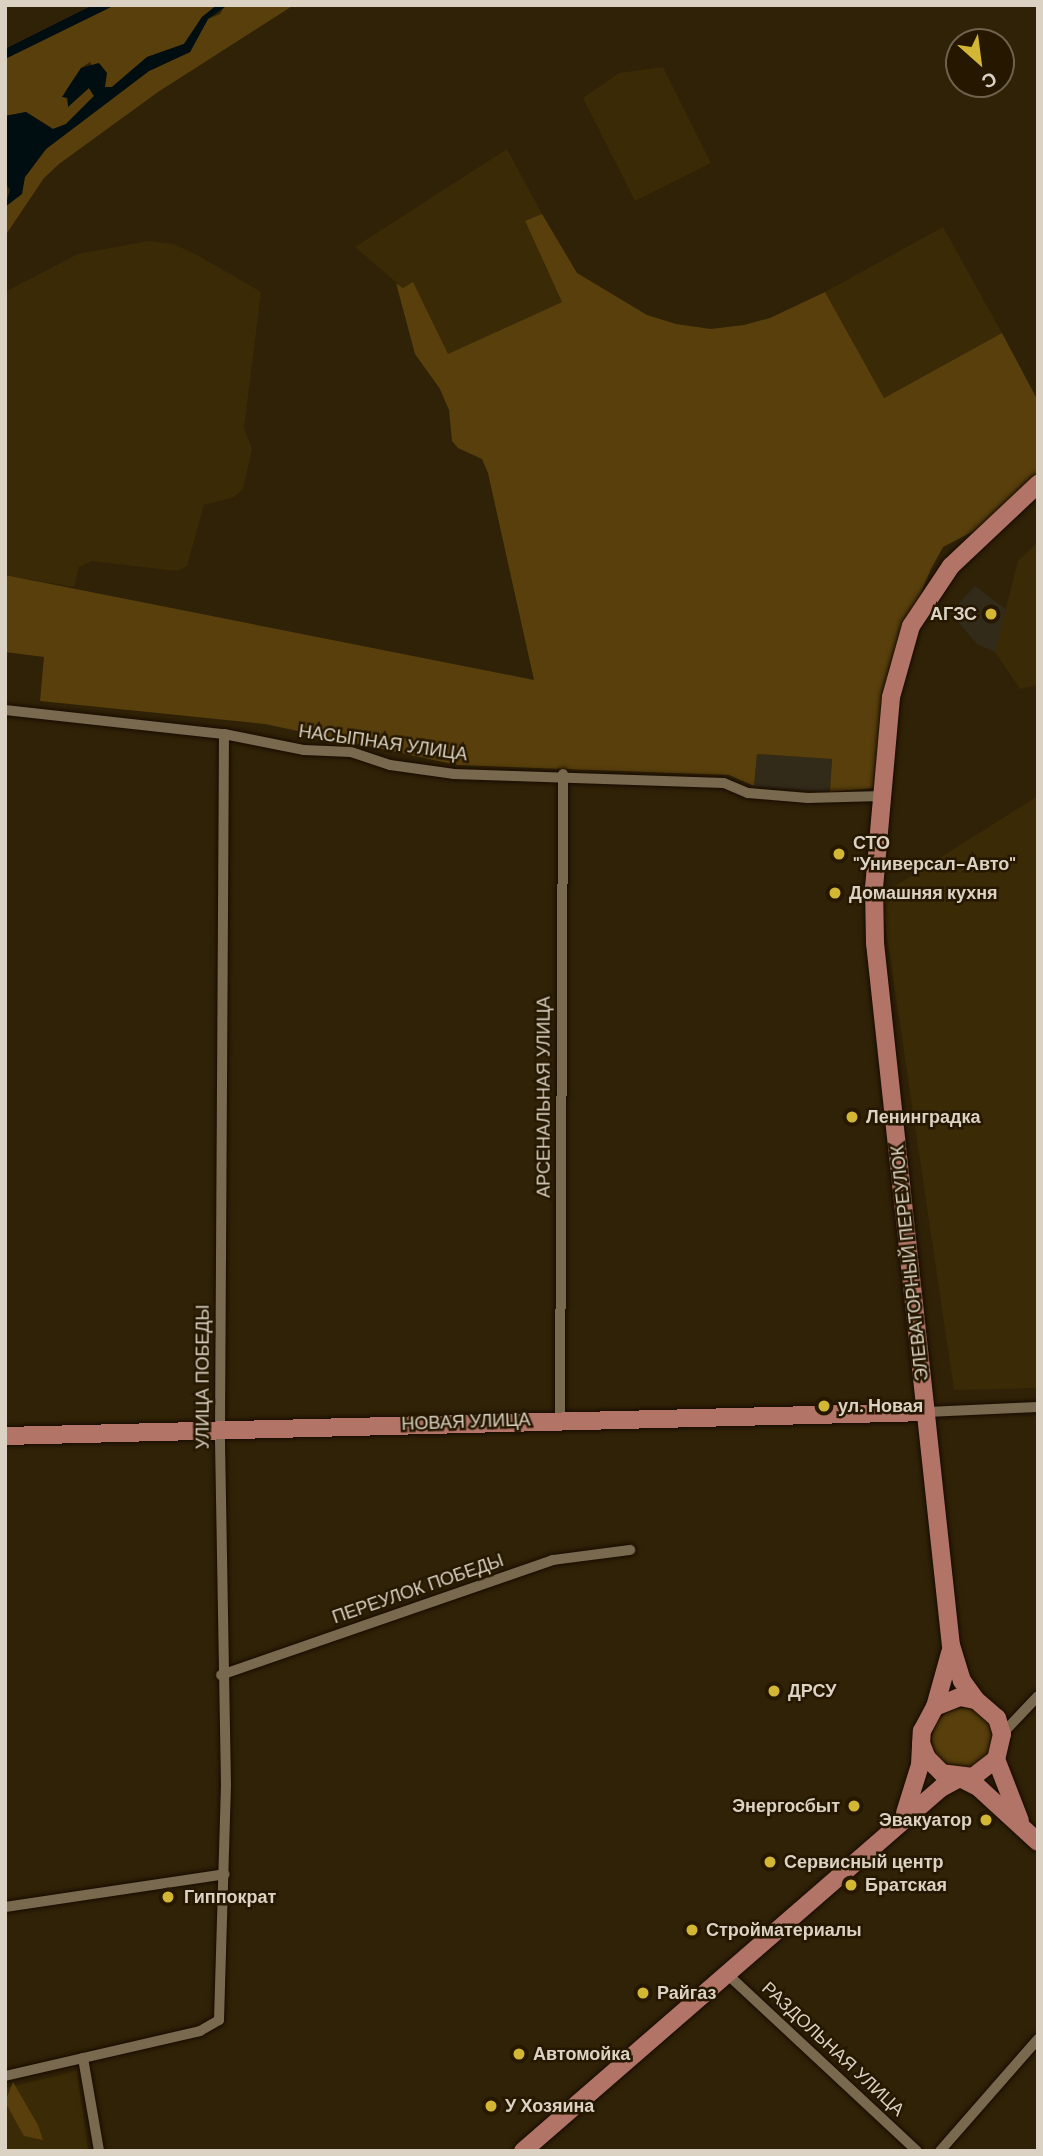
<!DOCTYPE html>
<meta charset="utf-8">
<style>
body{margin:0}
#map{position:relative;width:1043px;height:2156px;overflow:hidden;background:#302207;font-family:"DM Sans",sans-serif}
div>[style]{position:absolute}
.commercial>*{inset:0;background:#322b1a}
.built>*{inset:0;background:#3b2a06}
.green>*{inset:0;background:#583f0c}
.round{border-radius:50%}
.water>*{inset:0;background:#000e11}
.roads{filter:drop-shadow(0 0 2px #170b00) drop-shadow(0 0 2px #170b00)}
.minor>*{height:10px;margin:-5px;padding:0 5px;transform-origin:5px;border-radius:5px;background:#79694e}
.primary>*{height:18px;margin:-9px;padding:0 9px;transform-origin:9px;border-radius:9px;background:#b17467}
.dots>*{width:19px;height:19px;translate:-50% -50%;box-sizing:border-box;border:4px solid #261800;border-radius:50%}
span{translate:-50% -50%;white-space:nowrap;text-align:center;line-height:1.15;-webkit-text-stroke:5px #261800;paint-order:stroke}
.poi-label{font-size:18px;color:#dbd2c3;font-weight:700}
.right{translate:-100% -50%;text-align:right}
.left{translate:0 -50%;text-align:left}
.street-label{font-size:18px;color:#dbd2c3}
.frame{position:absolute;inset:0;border:7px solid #dbd2c3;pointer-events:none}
.north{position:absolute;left:945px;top:28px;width:70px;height:70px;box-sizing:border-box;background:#261800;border:2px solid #6e624e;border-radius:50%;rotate:152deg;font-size:19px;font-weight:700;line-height:28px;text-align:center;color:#dbd2c3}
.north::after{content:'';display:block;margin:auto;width:24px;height:32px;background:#d4b635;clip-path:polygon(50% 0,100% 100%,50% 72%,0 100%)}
</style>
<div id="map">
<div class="commercial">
<i style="clip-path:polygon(975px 586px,1008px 611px,995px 652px,977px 644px,950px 613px)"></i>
<i style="clip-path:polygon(757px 754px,832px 759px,830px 792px,754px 786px)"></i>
</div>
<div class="built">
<i style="clip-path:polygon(663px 67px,711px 163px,635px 201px,583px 98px,619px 73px)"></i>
<i style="clip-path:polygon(507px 149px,542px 214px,525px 222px,562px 302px,447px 355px,413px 283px,403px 288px,355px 247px)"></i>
<i style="clip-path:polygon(943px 227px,1002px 333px,884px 398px,825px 292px)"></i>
<i style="clip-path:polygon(149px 241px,173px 244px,197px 255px,261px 292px,244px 428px,252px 449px,243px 489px,234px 497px,204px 505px,187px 566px,177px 571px,92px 561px,79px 567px,74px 587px,5px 575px,5px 292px,78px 254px)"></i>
<i style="clip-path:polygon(1038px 542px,1038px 685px,1020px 689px,995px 652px,1018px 561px)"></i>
<i style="clip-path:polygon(1038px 796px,1038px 1388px,954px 1390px,881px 895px)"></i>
<i style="clip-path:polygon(77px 2071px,88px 2151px,5px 2151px,5px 2088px)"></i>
</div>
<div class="green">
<i style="clip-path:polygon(115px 5px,217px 5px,202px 17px,184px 44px,147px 57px,112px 87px,105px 88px,90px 62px,81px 68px,65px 92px,68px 106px,89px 88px,94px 96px,66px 124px,53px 129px,26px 112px,5px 116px,5px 59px)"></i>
<i style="clip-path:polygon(225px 5px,294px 5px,158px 92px,59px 164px,44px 178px,5px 236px,5px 207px,17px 197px,25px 177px,46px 149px,149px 71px,190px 52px,208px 19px,220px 14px)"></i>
<i style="clip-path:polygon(542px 214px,577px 273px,647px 315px,676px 324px,711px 329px,744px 325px,770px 318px,825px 292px,884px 398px,1002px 333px,1038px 401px,1038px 474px,974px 531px,943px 547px,931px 569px,889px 667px,875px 788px,830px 792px,832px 759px,757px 754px,754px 786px,729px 775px,457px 765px,265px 724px,40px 701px,44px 657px,5px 652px,5px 575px,534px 680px,488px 473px,482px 459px,458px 448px,452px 441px,449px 410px,440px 389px,415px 354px,396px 283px,403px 288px,413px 282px,448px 354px,562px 302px,525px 221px)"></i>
<i class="round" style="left:932px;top:1708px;width:62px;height:62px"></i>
<i style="clip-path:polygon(13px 2082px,38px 2125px,43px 2140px,24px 2136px,5px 2102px)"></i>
</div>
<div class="water">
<i style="clip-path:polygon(93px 5px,115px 5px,5px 59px,5px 49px)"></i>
<i style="clip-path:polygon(217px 5px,225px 7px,208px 19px,190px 52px,149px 71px,46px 149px,25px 177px,22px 194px,5px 207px,10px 190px,5px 182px,5px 116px,26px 112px,53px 129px,66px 124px,94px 96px,89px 88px,68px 107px,68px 98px,62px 97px,81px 68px,99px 63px,107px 73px,105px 87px,112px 87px,147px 57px,184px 44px,202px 17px)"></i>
</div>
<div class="roads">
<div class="minor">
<i style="left:5px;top:710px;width:220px;rotate:6.3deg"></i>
<i style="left:224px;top:734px;width:82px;rotate:11.3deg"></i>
<i style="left:304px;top:750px;width:47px;rotate:2.4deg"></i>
<i style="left:351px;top:752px;width:41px;rotate:18.4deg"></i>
<i style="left:390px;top:765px;width:65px;rotate:8deg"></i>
<i style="left:454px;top:774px;width:270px;rotate:1.9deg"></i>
<i style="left:724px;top:783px;width:26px;rotate:23deg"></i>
<i style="left:748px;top:793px;width:60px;rotate:4.8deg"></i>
<i style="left:808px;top:798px;width:74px;rotate:-1.5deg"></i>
<i style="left:926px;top:1412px;width:112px;rotate:-2.6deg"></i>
<i style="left:560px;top:1419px;width:645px;rotate:-89.73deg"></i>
<i style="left:221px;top:1675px;width:351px;rotate:-19.1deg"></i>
<i style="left:553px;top:1560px;width:78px;rotate:-7.4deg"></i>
<i style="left:1002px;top:1734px;width:52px;rotate:-46.5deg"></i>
<i style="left:5px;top:1907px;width:222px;rotate:-8.5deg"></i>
<i style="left:725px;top:1972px;width:262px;rotate:43deg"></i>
<i style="left:83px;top:2058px;width:94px;rotate:80.2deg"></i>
<i style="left:5px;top:2076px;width:200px;rotate:-13deg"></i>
<i style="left:200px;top:2031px;width:22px;rotate:-30deg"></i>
<i style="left:219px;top:2020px;width:235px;rotate:-88.3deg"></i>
<i style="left:226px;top:1785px;width:355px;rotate:-91deg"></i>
<i style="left:220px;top:1430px;width:696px;rotate:-89.67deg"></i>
<i style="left:940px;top:2151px;width:149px;rotate:-48.8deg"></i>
</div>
<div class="primary">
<i style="left:5px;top:1436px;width:921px;rotate:-1.49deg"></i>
<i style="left:976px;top:1700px;width:24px;rotate:-126deg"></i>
<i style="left:962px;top:1681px;width:37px;rotate:-107deg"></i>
<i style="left:951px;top:1646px;width:707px;rotate:-96.17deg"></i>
<i style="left:875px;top:943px;width:55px;rotate:-91deg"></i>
<i style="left:874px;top:888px;width:192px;rotate:-84.9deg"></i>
<i style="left:891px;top:697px;width:74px;rotate:-74.3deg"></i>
<i style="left:911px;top:626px;width:72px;rotate:-56.3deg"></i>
<i style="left:951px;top:566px;width:120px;rotate:-43.3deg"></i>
<i style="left:935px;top:1707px;width:56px;rotate:-74.5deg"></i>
<i style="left:996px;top:1759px;width:66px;rotate:68.8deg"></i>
<i style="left:905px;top:1813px;width:50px;rotate:-72.6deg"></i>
<i style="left:920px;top:1765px;width:34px;rotate:-87deg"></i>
<i style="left:922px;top:1731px;width:27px;rotate:-62deg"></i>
<i style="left:935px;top:1707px;width:27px;rotate:-22deg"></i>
<i style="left:960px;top:1697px;width:16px;rotate:11deg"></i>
<i style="left:976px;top:1700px;width:28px;rotate:41deg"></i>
<i style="left:997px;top:1718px;width:17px;rotate:73deg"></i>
<i style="left:1002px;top:1734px;width:26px;rotate:103deg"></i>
<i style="left:996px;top:1759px;width:29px;rotate:142deg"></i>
<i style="left:973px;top:1777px;width:31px;rotate:-173deg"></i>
<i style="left:942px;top:1773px;width:21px;rotate:-135deg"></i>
<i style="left:927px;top:1758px;width:16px;rotate:-112deg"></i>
<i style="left:523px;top:2151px;width:554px;rotate:-40.97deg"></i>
<i style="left:941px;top:1788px;width:21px;rotate:-28deg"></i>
<i style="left:960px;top:1778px;width:20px;rotate:27deg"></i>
<i style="left:978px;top:1787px;width:81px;rotate:42.5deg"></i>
</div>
</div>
<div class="dots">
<i style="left:991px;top:614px;background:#d4b635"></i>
<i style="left:839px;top:854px;background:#d4b635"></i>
<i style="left:835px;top:893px;background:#d4b635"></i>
<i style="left:852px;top:1117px;background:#d4b635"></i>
<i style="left:824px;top:1406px;background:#d4b635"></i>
<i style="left:774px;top:1691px;background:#d4b635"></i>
<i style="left:854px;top:1806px;background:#d4b635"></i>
<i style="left:986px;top:1820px;background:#d4b635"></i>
<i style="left:770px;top:1862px;background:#d4b635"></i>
<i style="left:851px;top:1885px;background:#d4b635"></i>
<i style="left:168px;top:1897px;background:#d4b635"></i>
<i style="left:692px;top:1930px;background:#d4b635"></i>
<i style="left:643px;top:1993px;background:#d4b635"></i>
<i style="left:519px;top:2054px;background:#d4b635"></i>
<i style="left:491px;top:2106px;background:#d4b635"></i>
</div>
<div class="poi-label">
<span class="right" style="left:977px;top:614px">АГЗС</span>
<span class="left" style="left:853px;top:854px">СТО<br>"Универсал-Авто"</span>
<span class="left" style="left:849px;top:893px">Домашняя кухня</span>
<span class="left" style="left:866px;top:1117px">Ленинградка</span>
<span class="left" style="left:838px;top:1406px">ул. Новая</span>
<span class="left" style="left:788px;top:1691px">ДРСУ</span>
<span class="right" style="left:840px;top:1806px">Энергосбыт</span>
<span class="right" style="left:972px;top:1820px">Эвакуатор</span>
<span class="left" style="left:784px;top:1862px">Сервисный центр</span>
<span class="left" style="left:865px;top:1885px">Братская</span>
<span class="left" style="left:184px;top:1897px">Гиппократ</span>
<span class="left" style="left:706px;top:1930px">Стройматериалы</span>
<span class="left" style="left:657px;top:1993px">Райгаз</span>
<span class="left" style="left:533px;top:2054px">Автомойка</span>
<span class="left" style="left:505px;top:2106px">У Хозяина</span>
</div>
<div class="street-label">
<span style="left:383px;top:743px;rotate:8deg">НАСЫПНАЯ УЛИЦА</span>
<span style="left:544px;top:1097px;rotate:-90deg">АРСЕНАЛЬНАЯ УЛИЦА</span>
<span style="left:910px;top:1263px;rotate:-96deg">ЭЛЕВАТОРНЫЙ ПЕРЕУЛОК</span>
<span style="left:203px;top:1377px;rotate:-90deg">УЛИЦА ПОБЕДЫ</span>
<span style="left:466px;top:1422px;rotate:-2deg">НОВАЯ УЛИЦА</span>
<span style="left:418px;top:1589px;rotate:-19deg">ПЕРЕУЛОК ПОБЕДЫ</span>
<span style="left:833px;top:2049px;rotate:43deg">РАЗДОЛЬНАЯ УЛИЦА</span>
</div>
<div class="frame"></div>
<div class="north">С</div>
</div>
